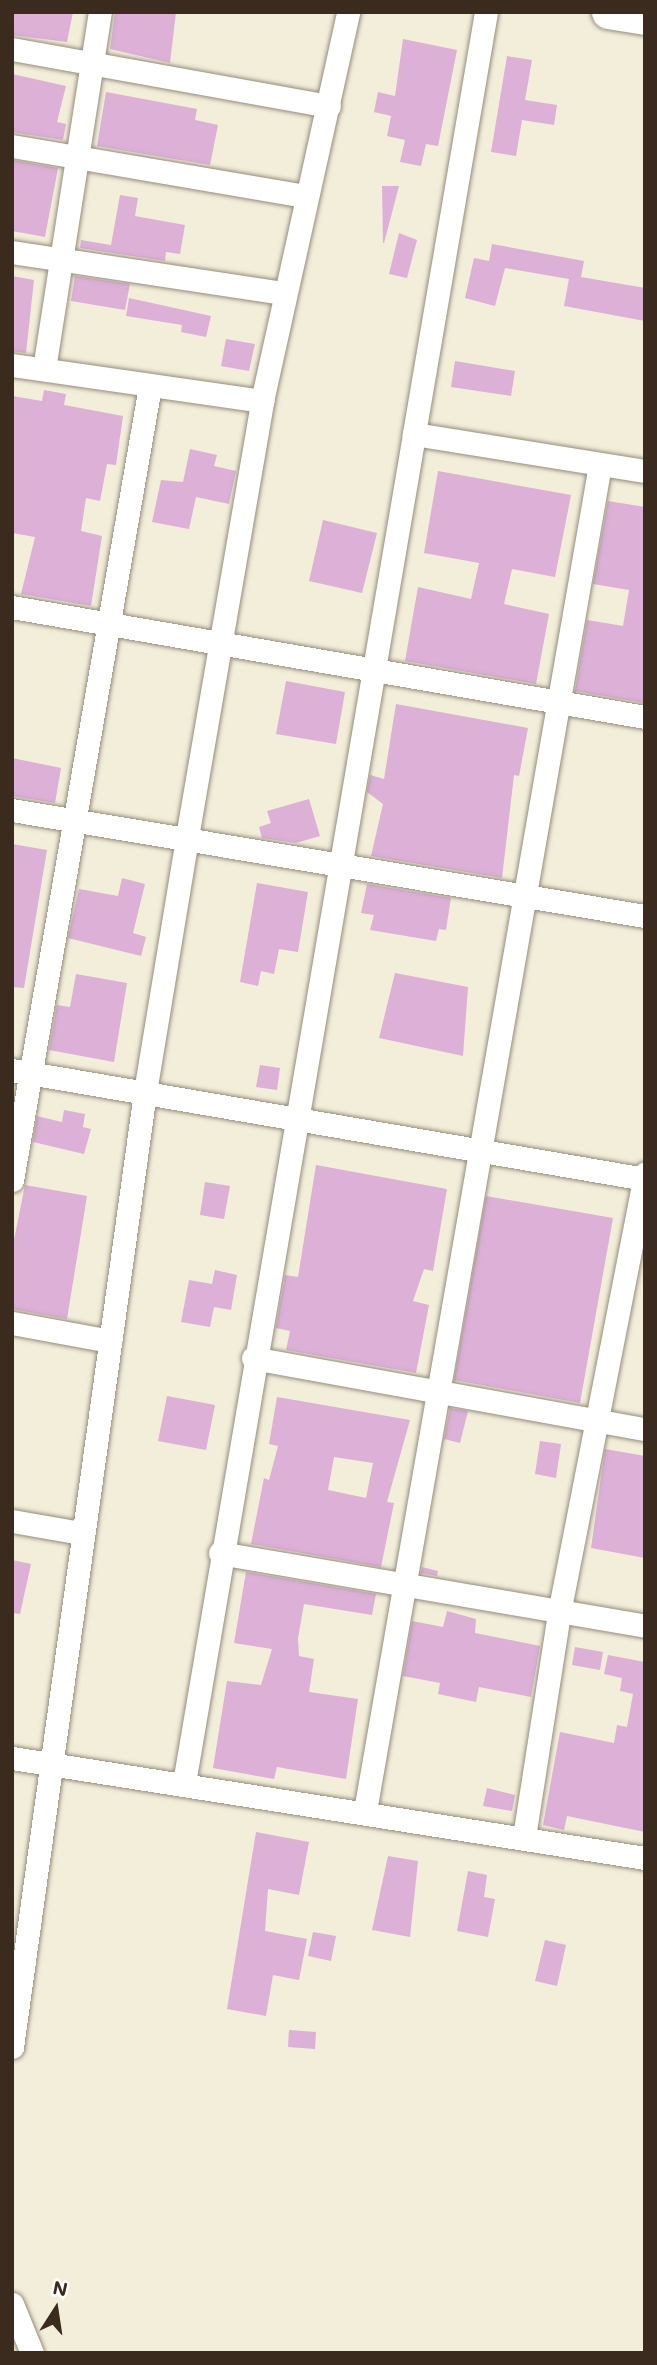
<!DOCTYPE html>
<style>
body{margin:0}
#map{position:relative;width:657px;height:2365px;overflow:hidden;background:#f2eeda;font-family:Mali,sans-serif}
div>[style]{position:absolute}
.building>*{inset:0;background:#dcb0d7}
.roads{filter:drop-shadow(0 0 2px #968c7c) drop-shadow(0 0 2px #968c7c)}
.minor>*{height:23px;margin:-11.5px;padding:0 11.5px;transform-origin:11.5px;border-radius:11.5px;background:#fff}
.secondary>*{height:33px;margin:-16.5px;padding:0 16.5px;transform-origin:16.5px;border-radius:16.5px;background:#fff}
span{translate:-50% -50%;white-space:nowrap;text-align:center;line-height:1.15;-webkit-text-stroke:7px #fff;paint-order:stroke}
.frame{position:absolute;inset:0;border:14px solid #3b2a1e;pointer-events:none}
.north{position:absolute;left:21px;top:2274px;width:70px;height:70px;-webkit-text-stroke:5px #fff;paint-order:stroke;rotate:12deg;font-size:19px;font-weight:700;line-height:28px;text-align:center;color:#3b2a1e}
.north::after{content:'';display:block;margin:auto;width:24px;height:32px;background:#3b2a1e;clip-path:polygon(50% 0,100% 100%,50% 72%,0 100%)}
</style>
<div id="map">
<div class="building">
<i style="clip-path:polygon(12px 12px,73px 12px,67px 42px,12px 35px)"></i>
<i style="clip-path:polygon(115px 12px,176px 12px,170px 63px,110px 49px)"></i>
<i style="clip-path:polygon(403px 39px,457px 50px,438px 146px,426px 144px,421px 166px,400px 162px,405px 140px,387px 136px,391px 116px,374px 112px,378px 92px,395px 96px)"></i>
<i style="clip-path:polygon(507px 56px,532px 60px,525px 100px,557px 105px,554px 125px,522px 120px,516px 156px,491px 152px)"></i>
<i style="clip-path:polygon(12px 74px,66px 86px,57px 122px,66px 124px,63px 140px,12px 132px)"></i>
<i style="clip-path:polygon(106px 92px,197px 109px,195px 120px,218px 125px,210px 165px,97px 146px)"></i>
<i style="clip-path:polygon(12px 160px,58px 168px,45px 237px,12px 231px)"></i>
<i style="clip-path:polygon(382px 186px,399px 186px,384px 243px,383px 243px)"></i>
<i style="clip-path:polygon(120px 195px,138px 198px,135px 216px,185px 225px,180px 254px,166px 252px,165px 261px,80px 248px,81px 240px,111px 245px)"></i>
<i style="clip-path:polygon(399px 233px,417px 240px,407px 278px,389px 274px)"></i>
<i style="clip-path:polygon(492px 244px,584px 261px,581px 277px,645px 288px,645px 321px,564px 306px,569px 279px,505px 268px,495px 306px,465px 298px,474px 258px,489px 261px)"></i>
<i style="clip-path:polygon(12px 276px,34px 280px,26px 353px,12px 351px)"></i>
<i style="clip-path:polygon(75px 276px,130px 284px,125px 310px,71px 301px)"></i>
<i style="clip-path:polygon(129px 298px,211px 316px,206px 337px,181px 332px,182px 325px,126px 316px)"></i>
<i style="clip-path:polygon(226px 339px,255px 344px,249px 371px,221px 366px)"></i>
<i style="clip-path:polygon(455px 361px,515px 371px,511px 396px,451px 387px)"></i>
<i style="clip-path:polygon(44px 390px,66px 394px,64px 405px,123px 416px,116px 465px,107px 464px,100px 501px,86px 498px,81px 531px,102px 536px,91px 606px,21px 594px,35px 537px,12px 533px,12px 396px,42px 401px)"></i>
<i style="clip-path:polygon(190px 449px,217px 455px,214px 466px,236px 471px,229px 504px,196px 497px,189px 529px,152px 522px,161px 480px,183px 482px)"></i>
<i style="clip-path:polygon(438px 471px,571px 495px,555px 577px,512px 569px,504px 604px,549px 614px,536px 684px,405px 661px,418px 587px,471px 599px,479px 563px,424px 553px)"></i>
<i style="clip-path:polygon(608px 501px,645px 507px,645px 703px,575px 691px,587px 620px,623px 626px,629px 590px,593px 584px)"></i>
<i style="clip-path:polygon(323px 520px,377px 533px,362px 593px,309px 581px)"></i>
<i style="clip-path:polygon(286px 681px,345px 692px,336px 744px,276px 734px)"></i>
<i style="clip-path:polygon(396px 704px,528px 728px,519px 776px,514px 775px,502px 878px,371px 856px,383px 804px,367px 792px,370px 775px,384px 779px)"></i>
<i style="clip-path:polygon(12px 758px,61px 768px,55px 803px,12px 796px)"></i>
<i style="clip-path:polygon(309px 799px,320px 836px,296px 843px,262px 838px,259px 827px,271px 823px,267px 811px)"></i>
<i style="clip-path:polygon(12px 844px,47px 850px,24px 988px,12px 987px)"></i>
<i style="clip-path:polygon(122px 878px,145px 884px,133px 933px,146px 937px,141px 956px,68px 938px,79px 889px,118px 896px)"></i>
<i style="clip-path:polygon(257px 883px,308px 892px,298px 952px,279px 949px,274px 974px,261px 971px,258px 986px,240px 982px)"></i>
<i style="clip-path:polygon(367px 884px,451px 898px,446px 930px,439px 929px,436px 941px,370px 930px,374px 915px,361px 913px)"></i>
<i style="clip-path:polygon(395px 973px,468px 987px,463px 1056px,379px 1038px)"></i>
<i style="clip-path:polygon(76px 974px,127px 983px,114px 1062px,49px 1050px,57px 1005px,70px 1007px)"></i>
<i style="clip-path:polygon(260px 1065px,280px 1068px,277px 1090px,256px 1087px)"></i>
<i style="clip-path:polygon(64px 1110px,85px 1114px,83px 1127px,91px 1129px,84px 1154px,33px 1142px,37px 1116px,62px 1122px)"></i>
<i style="clip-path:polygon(316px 1165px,447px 1189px,433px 1271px,424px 1269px,413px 1301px,429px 1305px,416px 1373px,286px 1350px,290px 1331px,276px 1328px,285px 1275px,298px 1277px)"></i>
<i style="clip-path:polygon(205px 1182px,230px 1186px,224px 1219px,200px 1215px)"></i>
<i style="clip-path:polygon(25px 1185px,87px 1196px,67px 1319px,12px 1309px,12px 1250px)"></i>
<i style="clip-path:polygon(486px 1196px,613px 1218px,580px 1403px,454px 1380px)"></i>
<i style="clip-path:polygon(215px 1270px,237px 1275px,231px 1310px,214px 1307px,210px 1327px,181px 1322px,189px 1280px,212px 1284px)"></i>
<i style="clip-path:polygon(167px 1396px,215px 1405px,206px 1450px,158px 1441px)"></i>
<i style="clip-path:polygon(evenodd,277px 1397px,410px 1420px,387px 1502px,394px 1503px,381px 1567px,251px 1544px,264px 1478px,269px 1480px,278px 1446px,269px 1444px,277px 1397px,334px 1457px,373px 1463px,366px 1498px,328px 1490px,334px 1457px)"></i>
<i style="clip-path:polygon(450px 1408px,468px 1411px,460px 1443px,444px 1439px)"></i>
<i style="clip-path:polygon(540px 1441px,561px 1444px,556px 1478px,535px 1474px)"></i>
<i style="clip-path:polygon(605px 1449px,645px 1456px,645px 1558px,591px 1548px)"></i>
<i style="clip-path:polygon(12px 1560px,31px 1564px,20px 1614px,12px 1613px)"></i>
<i style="clip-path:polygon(422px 1567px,438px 1571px,437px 1576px,421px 1573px)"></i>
<i style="clip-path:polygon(246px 1572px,376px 1594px,372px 1615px,304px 1604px,298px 1638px,299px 1656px,314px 1659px,309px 1692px,358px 1699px,346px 1779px,277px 1767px,274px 1779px,213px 1768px,227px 1681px,261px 1685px,272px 1649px,234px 1643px)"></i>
<i style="clip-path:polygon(447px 1611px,476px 1619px,475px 1633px,540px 1646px,531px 1697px,479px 1687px,476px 1702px,438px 1694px,440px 1683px,403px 1676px,412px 1621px,443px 1627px)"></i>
<i style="clip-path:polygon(575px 1647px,603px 1652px,600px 1670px,572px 1665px)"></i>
<i style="clip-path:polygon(608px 1655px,645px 1662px,645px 1832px,567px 1816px,564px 1830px,543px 1825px,560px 1732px,614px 1743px,617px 1725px,627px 1727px,633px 1694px,620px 1691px,622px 1678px,604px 1674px)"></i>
<i style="clip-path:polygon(487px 1788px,515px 1795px,512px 1811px,483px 1806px)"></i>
<i style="clip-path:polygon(256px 1832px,309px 1842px,299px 1895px,268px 1889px,265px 1931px,307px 1939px,299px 1980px,273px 1975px,266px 2016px,227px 2009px)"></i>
<i style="clip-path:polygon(388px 1856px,418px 1861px,410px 1937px,372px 1930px)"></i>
<i style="clip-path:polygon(468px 1871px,487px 1875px,484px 1897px,495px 1899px,488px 1937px,457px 1931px)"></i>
<i style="clip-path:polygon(313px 1932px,336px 1936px,331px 1961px,308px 1956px)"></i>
<i style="clip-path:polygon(545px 1940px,566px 1945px,557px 1986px,535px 1981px)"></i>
<i style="clip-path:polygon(289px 2030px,316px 2032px,315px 2049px,288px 2047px)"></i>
</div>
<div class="roads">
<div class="minor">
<i style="left:486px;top:12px;width:428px;rotate:99.7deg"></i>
<i style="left:414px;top:434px;width:234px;rotate:9.1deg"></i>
<i style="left:12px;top:49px;width:322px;rotate:10.2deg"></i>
<i style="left:12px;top:146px;width:298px;rotate:9.7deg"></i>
<i style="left:12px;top:252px;width:275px;rotate:8.6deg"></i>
<i style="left:12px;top:365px;width:253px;rotate:8.2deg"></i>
<i style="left:44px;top:369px;width:361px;rotate:-81.1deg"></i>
<i style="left:12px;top:607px;width:642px;rotate:9.86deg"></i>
<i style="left:12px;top:810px;width:642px;rotate:9.51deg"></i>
<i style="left:12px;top:1070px;width:642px;rotate:9.77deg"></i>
<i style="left:12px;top:1180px;width:806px;rotate:-80.14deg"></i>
<i style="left:12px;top:1323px;width:100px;rotate:10.4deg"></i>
<i style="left:253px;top:1358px;width:398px;rotate:10.3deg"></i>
<i style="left:12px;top:1521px;width:70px;rotate:9.9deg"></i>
<i style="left:220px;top:1553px;width:431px;rotate:9.7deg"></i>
<i style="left:12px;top:1758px;width:641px;rotate:8.98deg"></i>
<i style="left:184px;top:1783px;width:1368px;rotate:-80.32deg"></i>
<i style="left:365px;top:1811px;width:1367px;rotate:-80.1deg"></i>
<i style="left:524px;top:1837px;width:227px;rotate:-81.1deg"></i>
<i style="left:559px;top:1613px;width:448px;rotate:-78.9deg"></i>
<i style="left:12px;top:2047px;width:964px;rotate:-82.07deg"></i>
<i style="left:145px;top:1092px;width:258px;rotate:-80.6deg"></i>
<i style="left:187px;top:837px;width:442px;rotate:-80.2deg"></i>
<i style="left:262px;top:401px;width:398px;rotate:-77.5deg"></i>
<i style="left:12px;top:2304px;width:53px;rotate:67.8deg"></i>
</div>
<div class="secondary">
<i style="left:608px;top:12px;width:37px;rotate:9deg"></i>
</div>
</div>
<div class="frame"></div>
<div class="north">N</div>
</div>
